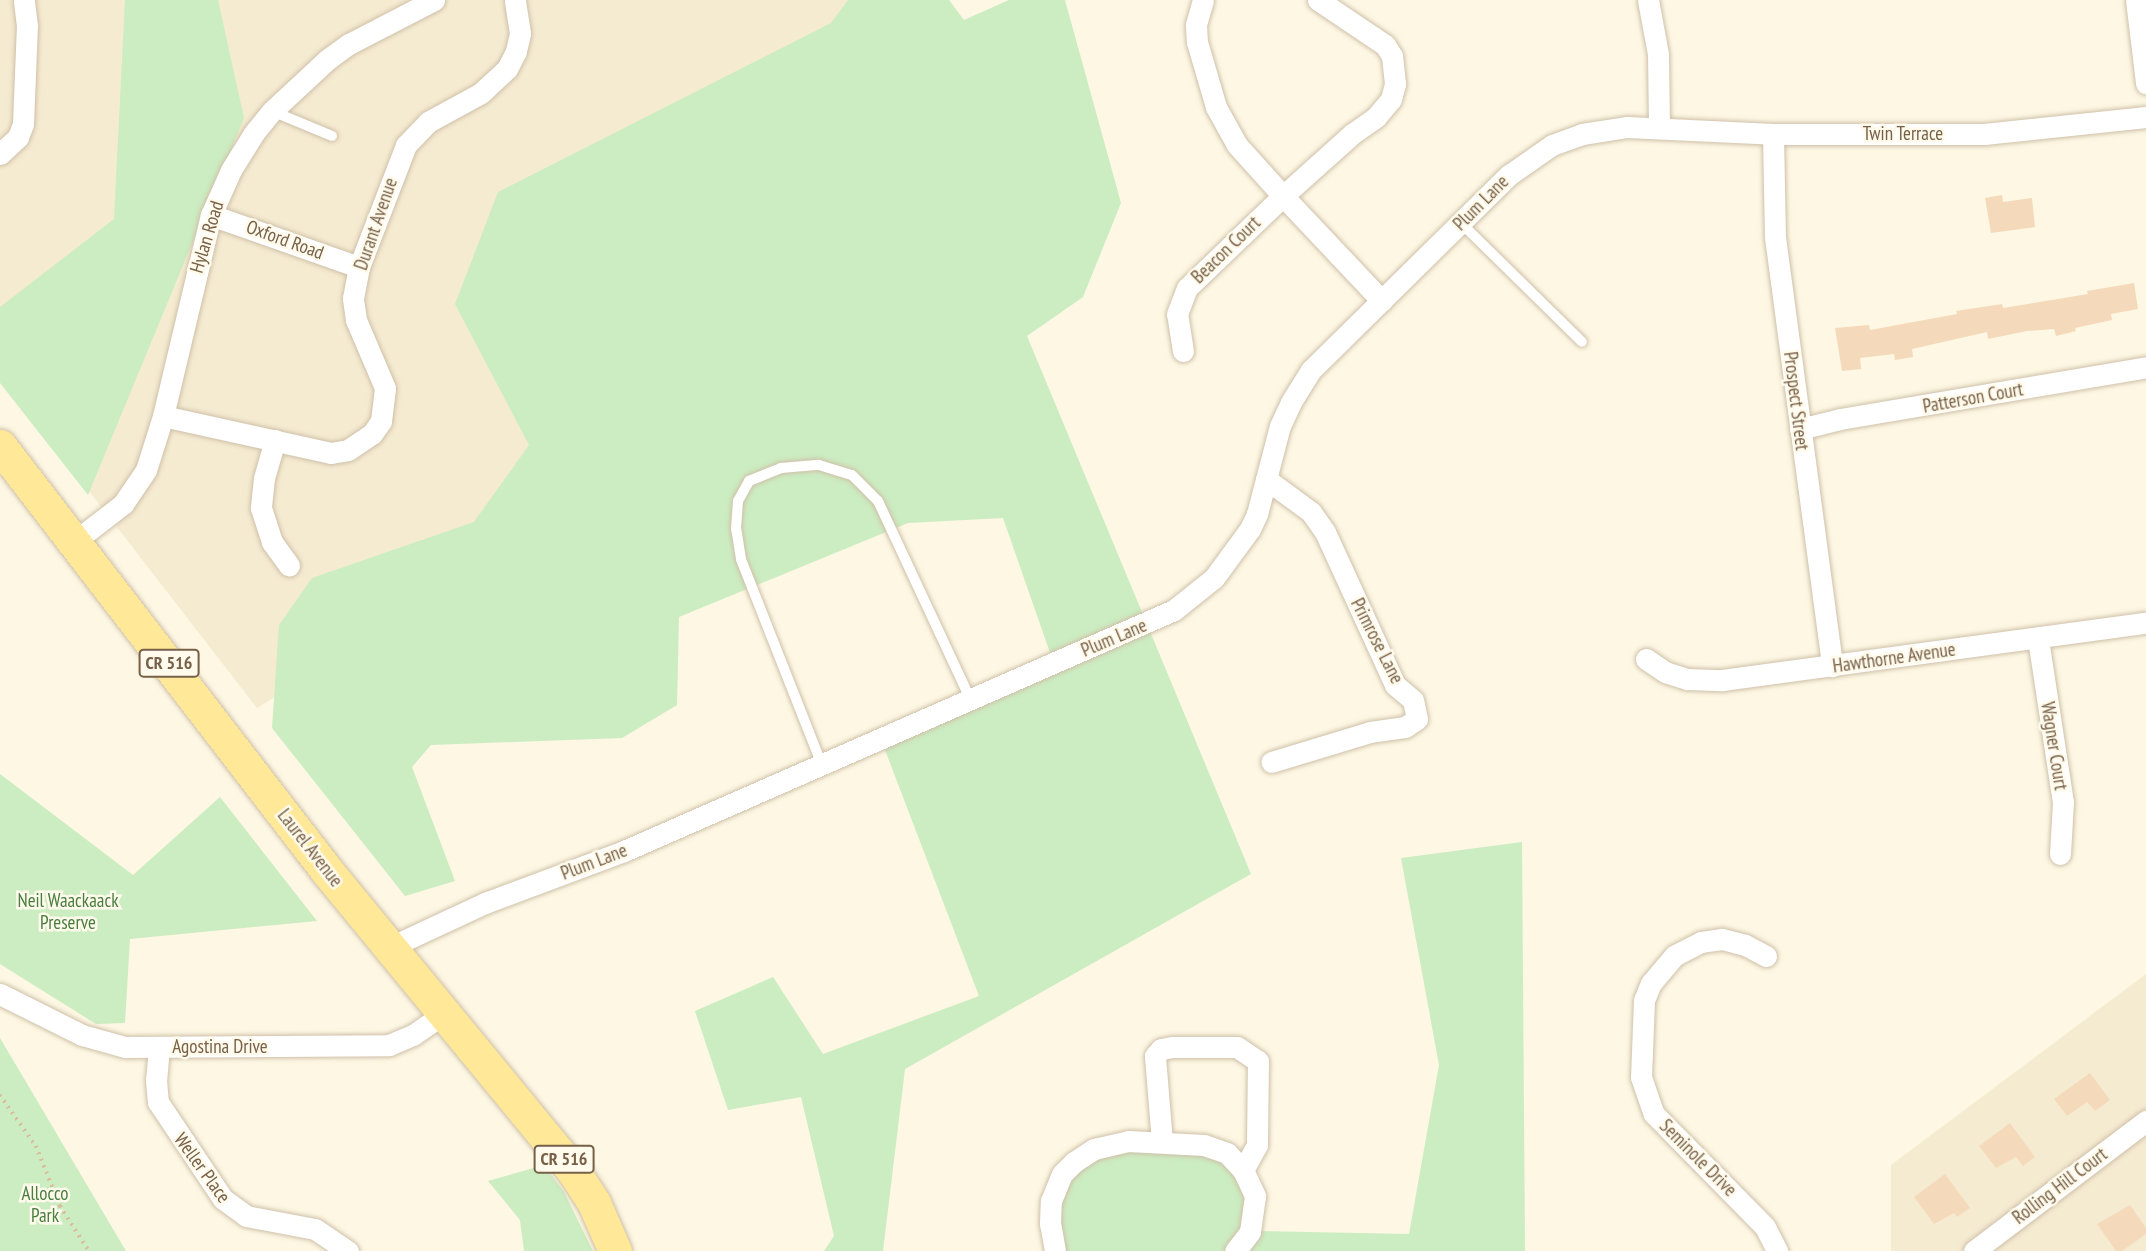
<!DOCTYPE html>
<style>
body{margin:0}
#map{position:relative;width:2146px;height:1251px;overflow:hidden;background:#fdf7e3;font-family:"PT Sans Narrow",sans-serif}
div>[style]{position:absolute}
.residential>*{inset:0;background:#f5ebd1}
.green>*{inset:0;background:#ccecc1}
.building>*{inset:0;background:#f4daba}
.path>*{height:3.5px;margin-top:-1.75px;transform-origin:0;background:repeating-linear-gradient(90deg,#d9be9d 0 2px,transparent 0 7px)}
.roads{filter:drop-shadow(0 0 2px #cfc0a9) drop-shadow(0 0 2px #cfc0a9)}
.service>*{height:10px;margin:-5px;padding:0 5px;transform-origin:5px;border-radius:5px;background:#fff}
.minor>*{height:21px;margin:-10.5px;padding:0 10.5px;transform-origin:10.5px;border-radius:10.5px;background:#fff}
.primary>*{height:33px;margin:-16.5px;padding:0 16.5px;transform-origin:16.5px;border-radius:16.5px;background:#ffe999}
span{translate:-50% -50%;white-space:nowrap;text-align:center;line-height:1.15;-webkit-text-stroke:5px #fffaeb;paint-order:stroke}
.shield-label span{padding:2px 5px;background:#fffaeb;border:2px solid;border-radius:5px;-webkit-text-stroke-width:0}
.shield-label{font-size:18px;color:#776048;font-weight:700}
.street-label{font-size:19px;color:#776048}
.park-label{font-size:19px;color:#487e3f}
</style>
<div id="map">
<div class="residential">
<i style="clip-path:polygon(0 0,895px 0,567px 446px,514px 548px,257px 708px,0 376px)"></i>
<i style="clip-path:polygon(2146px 974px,2146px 1251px,1891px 1251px,1891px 1165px)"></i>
</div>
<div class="green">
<i style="clip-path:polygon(125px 0,218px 0,244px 118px,88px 495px,0 383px,0 307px,114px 219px)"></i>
<i style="clip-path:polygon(848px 0,949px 0,964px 20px,1009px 0,1065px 0,1121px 203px,1083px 297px,1027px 336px,1251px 874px,905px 1069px,883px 1251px,824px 1251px,834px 1236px,801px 1097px,728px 1110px,695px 1011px,773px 977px,823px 1054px,979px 996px,882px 742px,1055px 667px,1003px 518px,908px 523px,679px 617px,677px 705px,622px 738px,431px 745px,412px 767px,455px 881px,405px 896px,272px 728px,279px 625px,312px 578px,474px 522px,529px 445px,455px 304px,498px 192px,831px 23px)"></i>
<i style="clip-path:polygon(0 774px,133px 875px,220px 797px,317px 921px,130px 939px,125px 1023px,96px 1024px,0 964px)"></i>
<i style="clip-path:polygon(1522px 842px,1525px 1251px,1061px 1251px,1048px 1223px,1077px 1159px,1138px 1146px,1228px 1155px,1257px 1231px,1409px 1234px,1439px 1065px,1401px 858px)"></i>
<i style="clip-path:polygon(0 1038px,126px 1251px,0 1251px)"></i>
<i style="clip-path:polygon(544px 1165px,564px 1192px,593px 1251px,524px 1251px,520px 1220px,488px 1181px)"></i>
</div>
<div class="building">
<i style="clip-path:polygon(2002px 195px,2003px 202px,2032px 198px,2035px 227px,1991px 233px,1985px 198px)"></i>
<i style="clip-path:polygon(2134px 283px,2138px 309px,2111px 314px,2112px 320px,2075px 328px,2076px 331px,2056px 336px,2054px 329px,2027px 331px,1988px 339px,1987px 332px,1912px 349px,1913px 357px,1895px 360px,1894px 354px,1860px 358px,1861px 369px,1842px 371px,1835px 328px,1869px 325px,1870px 330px,1957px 314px,1956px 311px,2002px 304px,2003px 308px,2088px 294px,2087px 291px)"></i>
<i style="clip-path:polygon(2090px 1073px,2110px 1100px,2095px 1111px,2087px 1102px,2067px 1116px,2054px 1099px)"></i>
<i style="clip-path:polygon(2010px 1123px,2035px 1157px,2023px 1166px,2016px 1157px,1996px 1168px,1979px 1146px)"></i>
<i style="clip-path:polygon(1945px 1174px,1970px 1208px,1957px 1217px,1954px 1213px,1934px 1224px,1914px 1197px)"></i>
<i style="clip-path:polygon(2130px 1205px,2146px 1228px,2146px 1234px,2122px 1251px,2116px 1251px,2097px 1224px)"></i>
</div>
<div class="path">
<i style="left:0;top:1095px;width:62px;rotate:54.8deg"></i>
<i style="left:36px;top:1146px;width:65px;rotate:68.2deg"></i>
<i style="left:60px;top:1206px;width:54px;rotate:57.2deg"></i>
</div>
<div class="roads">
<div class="service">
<i style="left:272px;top:111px;width:65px;rotate:22.6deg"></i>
<i style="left:1462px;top:224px;width:168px;rotate:44.5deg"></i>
<i style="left:822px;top:765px;width:221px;rotate:-111.5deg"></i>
<i style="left:741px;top:559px;width:30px;rotate:-99deg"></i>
<i style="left:736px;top:529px;width:28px;rotate:-86deg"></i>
<i style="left:738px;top:501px;width:23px;rotate:-61deg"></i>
<i style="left:749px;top:481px;width:35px;rotate:-22deg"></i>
<i style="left:781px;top:468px;width:38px;rotate:-5deg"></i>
<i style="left:819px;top:465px;width:34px;rotate:17deg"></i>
<i style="left:852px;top:475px;width:37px;rotate:45deg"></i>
<i style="left:878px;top:501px;width:220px;rotate:65deg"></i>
</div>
<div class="minor">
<i style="left:1203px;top:0;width:26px;rotate:106deg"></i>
<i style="left:1196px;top:25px;width:17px;rotate:87deg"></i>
<i style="left:1197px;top:42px;width:68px;rotate:73.7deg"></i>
<i style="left:1216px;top:107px;width:43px;rotate:61.1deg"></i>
<i style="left:1237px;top:145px;width:69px;rotate:48deg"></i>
<i style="left:1283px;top:196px;width:93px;rotate:-41.9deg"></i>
<i style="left:1352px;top:134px;width:29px;rotate:-35deg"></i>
<i style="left:1376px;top:117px;width:23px;rotate:-50deg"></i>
<i style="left:1391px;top:99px;width:16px;rotate:-75deg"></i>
<i style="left:1395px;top:84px;width:28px;rotate:-96deg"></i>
<i style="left:1392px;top:56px;width:13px;rotate:-122deg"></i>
<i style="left:1385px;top:45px;width:81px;rotate:-146.1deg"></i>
<i style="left:1648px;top:0;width:55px;rotate:79.5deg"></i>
<i style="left:1658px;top:54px;width:74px;rotate:89.2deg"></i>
<i style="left:2136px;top:0;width:84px;rotate:83.1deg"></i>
<i style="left:1773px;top:134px;width:103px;rotate:88.9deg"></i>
<i style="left:1775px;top:237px;width:433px;rotate:82.4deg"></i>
<i style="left:0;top:154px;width:25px;rotate:-43deg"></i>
<i style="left:18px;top:137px;width:14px;rotate:-69deg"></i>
<i style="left:23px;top:124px;width:98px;rotate:-87.7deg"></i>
<i style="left:27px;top:26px;width:26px;rotate:-97deg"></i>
<i style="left:211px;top:215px;width:157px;rotate:19.4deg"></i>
<i style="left:1183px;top:351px;width:37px;rotate:-99deg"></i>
<i style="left:1177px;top:314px;width:28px;rotate:-69deg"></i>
<i style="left:1187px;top:288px;width:133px;rotate:-43.8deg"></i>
<i style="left:1283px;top:196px;width:144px;rotate:46.7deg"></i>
<i style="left:163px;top:416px;width:172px;rotate:12.4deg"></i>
<i style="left:331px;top:453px;width:17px;rotate:-10deg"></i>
<i style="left:348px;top:450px;width:29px;rotate:-34deg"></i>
<i style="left:372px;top:434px;width:16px;rotate:-55deg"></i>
<i style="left:381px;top:421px;width:33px;rotate:-83deg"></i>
<i style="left:385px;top:388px;width:74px;rotate:-113.1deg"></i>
<i style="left:356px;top:320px;width:22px;rotate:-98deg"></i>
<i style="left:353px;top:298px;width:32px;rotate:-79deg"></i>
<i style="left:359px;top:267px;width:131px;rotate:-68.9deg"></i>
<i style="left:406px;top:145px;width:32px;rotate:-46deg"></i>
<i style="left:428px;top:122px;width:60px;rotate:-28.7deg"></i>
<i style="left:481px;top:93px;width:35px;rotate:-43deg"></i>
<i style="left:507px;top:69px;width:20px;rotate:-63deg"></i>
<i style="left:516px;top:51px;width:18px;rotate:-77deg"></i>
<i style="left:520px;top:33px;width:33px;rotate:-99deg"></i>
<i style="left:1800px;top:429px;width:41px;rotate:-14deg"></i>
<i style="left:1840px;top:419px;width:310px;rotate:-9.6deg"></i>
<i style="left:275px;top:440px;width:40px;rotate:106deg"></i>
<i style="left:264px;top:478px;width:30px;rotate:96deg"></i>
<i style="left:261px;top:508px;width:36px;rotate:72deg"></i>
<i style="left:272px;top:542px;width:29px;rotate:54deg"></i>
<i style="left:1266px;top:479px;width:56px;rotate:36.3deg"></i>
<i style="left:1311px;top:512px;width:24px;rotate:55deg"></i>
<i style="left:1325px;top:532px;width:168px;rotate:65.4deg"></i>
<i style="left:1395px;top:685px;width:23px;rotate:40deg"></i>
<i style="left:1413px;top:700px;width:19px;rotate:78deg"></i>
<i style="left:1417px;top:719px;width:14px;rotate:146deg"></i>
<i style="left:1405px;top:727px;width:35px;rotate:172deg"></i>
<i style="left:1370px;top:732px;width:103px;rotate:163.1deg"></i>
<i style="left:75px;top:541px;width:61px;rotate:-37.6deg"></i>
<i style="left:123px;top:504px;width:41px;rotate:-55.9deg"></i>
<i style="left:146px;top:470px;width:57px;rotate:-72.5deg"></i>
<i style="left:163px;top:416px;width:207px;rotate:-76.6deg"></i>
<i style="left:211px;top:215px;width:49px;rotate:-66deg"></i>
<i style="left:231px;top:170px;width:44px;rotate:-58.1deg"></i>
<i style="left:254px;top:133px;width:28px;rotate:-51deg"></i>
<i style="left:272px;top:111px;width:76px;rotate:-42.9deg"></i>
<i style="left:328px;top:59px;width:26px;rotate:-36deg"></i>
<i style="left:349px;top:44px;width:96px;rotate:-27.4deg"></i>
<i style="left:2038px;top:639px;width:165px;rotate:81.3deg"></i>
<i style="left:2063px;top:802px;width:52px;rotate:93.3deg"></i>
<i style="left:1646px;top:659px;width:23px;rotate:34deg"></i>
<i style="left:1665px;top:672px;width:23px;rotate:18deg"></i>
<i style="left:1687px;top:679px;width:35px;rotate:2deg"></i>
<i style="left:1722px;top:680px;width:428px;rotate:-7.7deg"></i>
<i style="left:388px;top:948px;width:107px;rotate:-24.9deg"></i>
<i style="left:485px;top:903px;width:148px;rotate:-20.5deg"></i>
<i style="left:624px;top:851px;width:600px;rotate:-23.66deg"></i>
<i style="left:1174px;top:610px;width:51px;rotate:-38.7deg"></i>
<i style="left:1214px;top:578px;width:61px;rotate:-53.7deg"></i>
<i style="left:1250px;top:529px;width:17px;rotate:-65deg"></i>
<i style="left:1257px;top:514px;width:91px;rotate:-75.4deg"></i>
<i style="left:1280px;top:426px;width:26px;rotate:-65deg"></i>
<i style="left:1291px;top:402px;width:38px;rotate:-58deg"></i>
<i style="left:1311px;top:370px;width:278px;rotate:-44.6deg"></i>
<i style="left:1509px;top:175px;width:52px;rotate:-34.9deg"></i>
<i style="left:1552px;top:145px;width:32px;rotate:-20deg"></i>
<i style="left:1582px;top:134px;width:46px;rotate:-8.8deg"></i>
<i style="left:1627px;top:127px;width:146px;rotate:2.7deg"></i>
<i style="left:1773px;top:134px;width:211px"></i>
<i style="left:1984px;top:134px;width:163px;rotate:-6deg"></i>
<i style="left:1766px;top:956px;width:24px;rotate:-152deg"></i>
<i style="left:1745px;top:945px;width:24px;rotate:-165deg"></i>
<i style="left:1722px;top:939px;width:21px;rotate:172deg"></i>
<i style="left:1701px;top:942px;width:30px;rotate:153deg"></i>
<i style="left:1674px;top:956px;width:35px;rotate:130deg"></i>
<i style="left:1651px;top:983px;width:18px;rotate:112deg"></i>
<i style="left:1644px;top:1000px;width:77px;rotate:92.2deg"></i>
<i style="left:1641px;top:1077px;width:39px;rotate:71deg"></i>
<i style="left:1654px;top:1114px;width:158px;rotate:45.5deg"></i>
<i style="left:1765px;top:1227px;width:27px;rotate:63deg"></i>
<i style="left:0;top:994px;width:92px;rotate:26.6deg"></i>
<i style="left:82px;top:1035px;width:45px;rotate:15.6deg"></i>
<i style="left:125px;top:1047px;width:264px;rotate:-0.4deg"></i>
<i style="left:389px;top:1045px;width:26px;rotate:-23deg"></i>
<i style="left:413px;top:1035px;width:37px;rotate:-35deg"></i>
<i style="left:159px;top:1047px;width:33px;rotate:95deg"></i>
<i style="left:156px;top:1080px;width:22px;rotate:85deg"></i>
<i style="left:158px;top:1102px;width:117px;rotate:56.2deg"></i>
<i style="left:223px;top:1199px;width:29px;rotate:36deg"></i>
<i style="left:246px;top:1216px;width:70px;rotate:10.7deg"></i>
<i style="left:315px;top:1229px;width:40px;rotate:34deg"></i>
<i style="left:1162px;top:1142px;width:86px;rotate:-94.7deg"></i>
<i style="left:1155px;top:1056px;width:9px;rotate:-49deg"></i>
<i style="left:1161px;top:1049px;width:11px;rotate:-10deg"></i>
<i style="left:1172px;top:1047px;width:65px"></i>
<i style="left:1237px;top:1047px;width:25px;rotate:34deg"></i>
<i style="left:1258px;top:1061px;width:84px;rotate:90.7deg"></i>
<i style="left:1257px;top:1145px;width:29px;rotate:119deg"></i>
<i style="left:1055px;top:1251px;width:27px;rotate:-100deg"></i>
<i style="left:1050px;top:1224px;width:23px;rotate:-88deg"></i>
<i style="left:1051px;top:1201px;width:29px;rotate:-68deg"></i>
<i style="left:1062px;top:1174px;width:17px;rotate:-45deg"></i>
<i style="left:1074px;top:1162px;width:24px;rotate:-33deg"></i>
<i style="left:1094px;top:1149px;width:35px;rotate:-13deg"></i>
<i style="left:1128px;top:1141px;width:76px;rotate:3deg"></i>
<i style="left:1204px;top:1145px;width:24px;rotate:19deg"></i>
<i style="left:1227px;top:1153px;width:23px;rotate:47deg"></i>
<i style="left:1243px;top:1170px;width:29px;rotate:65deg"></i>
<i style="left:1255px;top:1196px;width:36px;rotate:98deg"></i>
<i style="left:1250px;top:1232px;width:24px;rotate:128deg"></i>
<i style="left:1974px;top:1251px;width:216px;rotate:-37.1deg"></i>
</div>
<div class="primary">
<i style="left:0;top:446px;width:536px;rotate:52.42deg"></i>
<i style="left:327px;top:871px;width:389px;rotate:50.6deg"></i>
<i style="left:574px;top:1172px;width:37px;rotate:57deg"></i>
<i style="left:594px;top:1203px;width:52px;rotate:66.4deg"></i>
</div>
</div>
<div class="shield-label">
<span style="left:169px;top:663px">CR 516</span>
<span style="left:564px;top:1159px">CR 516</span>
</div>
<div class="street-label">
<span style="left:1903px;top:134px">Twin Terrace</span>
<span style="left:1481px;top:203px;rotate:-45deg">Plum Lane</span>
<span style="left:376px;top:224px;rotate:-71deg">Durant Avenue</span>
<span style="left:207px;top:237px;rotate:-73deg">Hylan Road</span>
<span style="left:285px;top:240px;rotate:20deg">Oxford Road</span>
<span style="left:1226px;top:250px;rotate:-44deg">Beacon Court</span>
<span style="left:1973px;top:398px;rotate:-10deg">Patterson Court</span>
<span style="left:1796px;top:401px;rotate:83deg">Prospect Street</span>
<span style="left:1114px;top:638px;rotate:-23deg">Plum Lane</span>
<span style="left:1377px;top:641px;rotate:63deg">Primrose Lane</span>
<span style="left:1894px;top:658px;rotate:-8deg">Hawthorne Avenue</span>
<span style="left:2054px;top:746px;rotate:81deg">Wagner Court</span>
<span style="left:310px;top:848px;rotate:52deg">Laurel Avenue</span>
<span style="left:594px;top:862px;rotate:-21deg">Plum Lane</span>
<span style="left:220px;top:1047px">Agostina Drive</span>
<span style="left:1698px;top:1158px;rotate:45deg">Seminole Drive</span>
<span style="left:202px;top:1168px;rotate:54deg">Weller Place</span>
<span style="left:2060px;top:1186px;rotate:-37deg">Rolling Hill Court</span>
</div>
<div class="park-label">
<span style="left:68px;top:912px">Neil Waackaack<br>Preserve</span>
<span style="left:45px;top:1205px">Allocco<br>Park</span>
</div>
</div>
